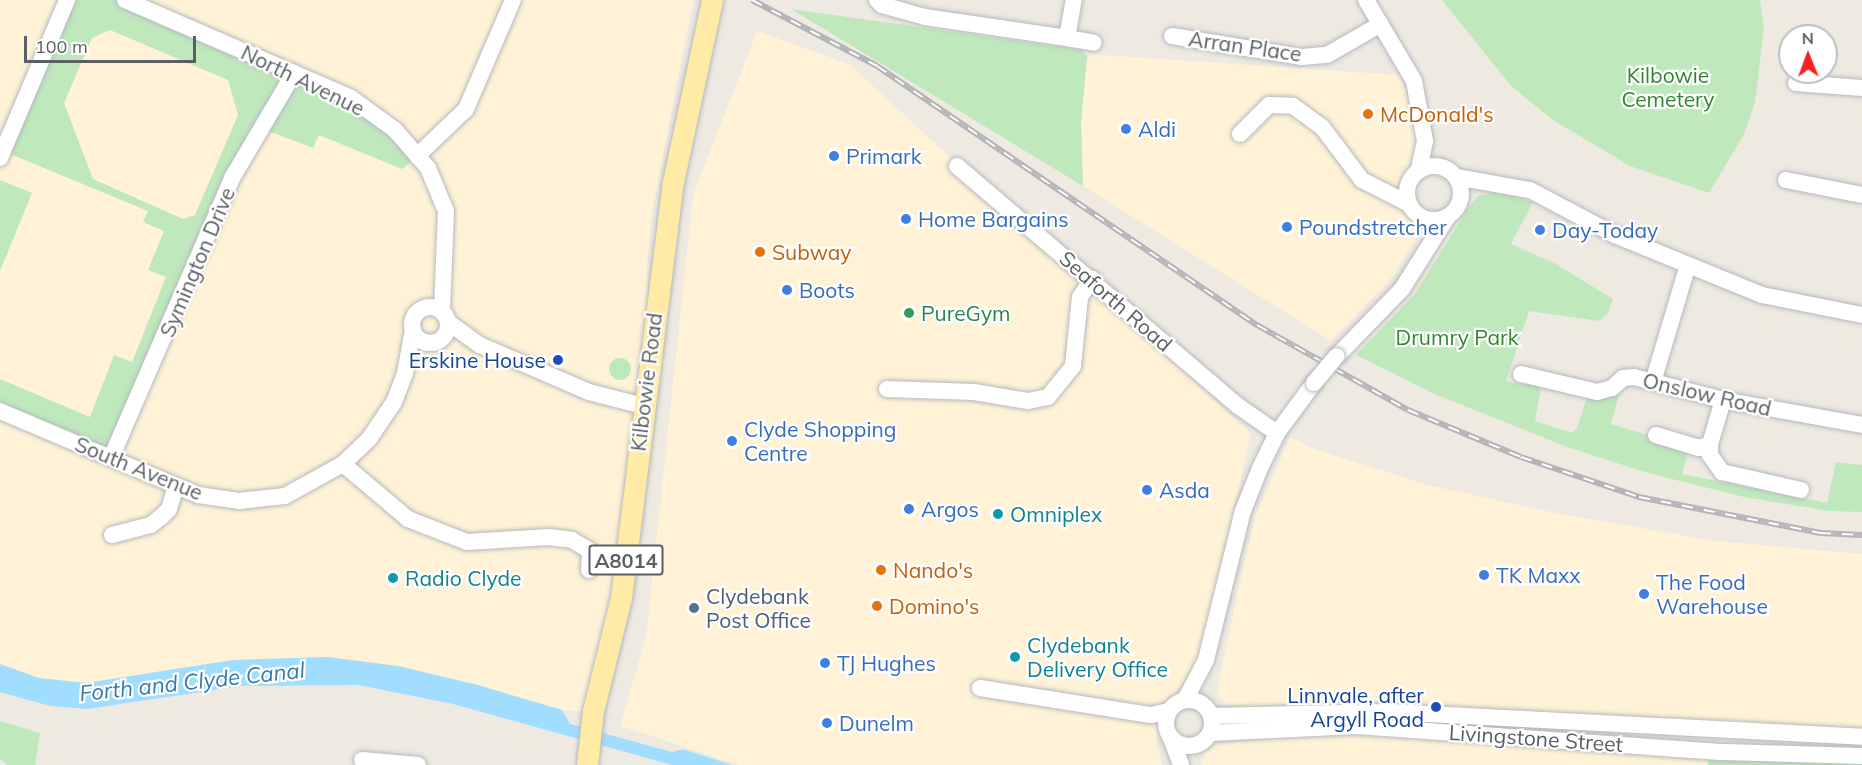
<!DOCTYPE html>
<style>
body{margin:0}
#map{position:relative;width:1862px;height:765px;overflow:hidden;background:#eeeae2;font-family:Mulish,sans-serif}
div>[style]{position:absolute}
.commercial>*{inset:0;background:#fff2d6}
.green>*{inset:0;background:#bfe8bc}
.round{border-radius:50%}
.water>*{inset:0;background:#a1ddff}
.roads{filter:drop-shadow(0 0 2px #b5b9bd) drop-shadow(0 0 2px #b5b9bd)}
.minor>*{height:16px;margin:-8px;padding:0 8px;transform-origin:8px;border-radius:8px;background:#fff}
.minor>.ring{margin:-8px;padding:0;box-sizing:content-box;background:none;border:16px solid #fff;border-radius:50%}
.major>*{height:21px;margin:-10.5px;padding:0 10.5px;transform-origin:10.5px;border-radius:10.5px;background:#ffeaa6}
.rail>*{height:6px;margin-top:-3px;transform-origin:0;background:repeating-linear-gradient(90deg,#fff 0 11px,#b3b4b5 0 22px);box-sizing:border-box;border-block:2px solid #b3b4b5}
.bridges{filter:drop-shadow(0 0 2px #b5b9bd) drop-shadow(0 0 2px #b5b9bd)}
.minor-bridge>*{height:16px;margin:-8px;padding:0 8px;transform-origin:8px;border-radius:8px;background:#fff}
.dots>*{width:16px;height:16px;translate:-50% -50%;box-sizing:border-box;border:3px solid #fff;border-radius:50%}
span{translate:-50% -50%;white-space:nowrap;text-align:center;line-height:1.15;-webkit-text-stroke:4.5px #fff;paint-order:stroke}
.shield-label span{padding:2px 4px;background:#fff;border:2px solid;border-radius:4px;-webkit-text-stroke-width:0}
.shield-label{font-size:20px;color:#5a5f64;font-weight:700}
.street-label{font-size:21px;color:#5a5f64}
.park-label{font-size:21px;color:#31862f}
.food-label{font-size:21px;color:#c56008}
.left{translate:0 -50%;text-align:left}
.shop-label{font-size:21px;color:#366cbe}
.leisure-label{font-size:21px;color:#27864d}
.transit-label{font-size:21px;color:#164399}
.right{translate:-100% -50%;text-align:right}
.culture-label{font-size:21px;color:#0d838f}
.service-label{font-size:21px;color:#4e5e75}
.water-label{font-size:22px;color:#367aae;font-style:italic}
.north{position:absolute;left:1778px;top:24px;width:60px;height:60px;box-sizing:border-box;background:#fff;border:2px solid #bdbfc1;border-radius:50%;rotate:359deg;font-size:16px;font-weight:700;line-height:24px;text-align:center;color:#5a5f64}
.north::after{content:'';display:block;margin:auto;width:21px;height:27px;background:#f42322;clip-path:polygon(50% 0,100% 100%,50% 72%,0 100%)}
.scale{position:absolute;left:24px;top:36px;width:172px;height:27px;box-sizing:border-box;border:3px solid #5a5f64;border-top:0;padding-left:8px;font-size:18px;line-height:21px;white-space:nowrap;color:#5a5f64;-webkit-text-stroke:4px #fff;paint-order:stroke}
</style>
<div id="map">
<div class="commercial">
<i style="clip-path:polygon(0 0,693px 0,652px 214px,647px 269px,652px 333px,593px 711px,562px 710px,398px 666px,327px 657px,233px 660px,86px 683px,39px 678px,0 664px)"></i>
<i style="clip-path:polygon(757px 31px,849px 64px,1251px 434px,1196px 669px,1164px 703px,1156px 741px,1162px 765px,740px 765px,620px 726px,646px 637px,693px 195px)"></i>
<i style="clip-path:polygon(1088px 54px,1399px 75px,1414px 109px,1418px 145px,1417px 235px,1395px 274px,1331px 341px,1083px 186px,1081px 122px)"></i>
<i style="clip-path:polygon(1290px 437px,1314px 449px,1428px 485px,1565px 515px,1716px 541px,1862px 554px,1862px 737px,1271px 716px,1226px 704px,1218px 695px,1218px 685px,1242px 573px,1256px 514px)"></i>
<i style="clip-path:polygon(1328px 727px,1709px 750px,1709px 765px,1201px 765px,1204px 754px,1215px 746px)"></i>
</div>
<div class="green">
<i style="clip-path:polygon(evenodd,67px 0,125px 0,351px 98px,417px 156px,402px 169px,319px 135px,313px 148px,263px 129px,111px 458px,0 411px,0 379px,90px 417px,114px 355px,132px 362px,166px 277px,148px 270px,164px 231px,143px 222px,148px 211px,3px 151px,67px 0,110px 30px,228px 80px,238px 115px,195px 215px,183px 219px,93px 179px,64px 103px,92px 38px,110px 30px)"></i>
<i style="clip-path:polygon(1442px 0,1760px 0,1764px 28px,1759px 70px,1755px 102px,1744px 134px,1709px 193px,1630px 166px,1553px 120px,1511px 86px)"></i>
<i style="clip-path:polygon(791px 9px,1082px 50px,1087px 56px,1081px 122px,1083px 186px)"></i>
<i style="clip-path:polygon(0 180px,32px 193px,0 271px)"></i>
<i style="clip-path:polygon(1493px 192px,1533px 202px,1511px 244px,1556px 264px,1613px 299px,1608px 313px,1599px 321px,1529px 311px,1506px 381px,1524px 385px,1527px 379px,1542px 382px,1535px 421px,1572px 433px,1577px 428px,1588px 394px,1622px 385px,1611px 424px,1689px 448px,1682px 474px,1827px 503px,1836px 462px,1862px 465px,1862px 512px,1829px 511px,1744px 497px,1648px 473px,1567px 447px,1437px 395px,1356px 355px,1415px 294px,1469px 207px,1478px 196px)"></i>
<i class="round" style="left:609px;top:358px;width:22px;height:22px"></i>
<i style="clip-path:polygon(0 721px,40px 733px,35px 765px,7px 765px,0 759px)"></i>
<i style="clip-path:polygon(1709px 756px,1862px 761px,1862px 765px,1708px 765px)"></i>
</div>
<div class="water">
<i style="clip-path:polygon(327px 657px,398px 666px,478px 685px,562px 710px,570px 724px,672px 752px,683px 749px,732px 765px,672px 765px,453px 704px,358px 685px,241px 686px,87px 709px,50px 706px,0 692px,0 664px,39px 678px,86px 683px,233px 660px)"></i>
</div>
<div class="roads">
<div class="minor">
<i style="left:125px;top:0;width:246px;rotate:23.4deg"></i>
<i style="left:351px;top:98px;width:54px;rotate:36deg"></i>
<i style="left:395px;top:130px;width:50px;rotate:49deg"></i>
<i style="left:428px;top:168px;width:47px;rotate:67.3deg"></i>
<i style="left:446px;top:211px;width:101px;rotate:92.3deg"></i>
<i style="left:877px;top:0;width:7px;rotate:45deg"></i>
<i style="left:882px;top:5px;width:45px;rotate:15.6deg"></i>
<i style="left:925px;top:17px;width:144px;rotate:8.4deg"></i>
<i style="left:1067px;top:38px;width:39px;rotate:-80deg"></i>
<i style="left:1366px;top:0;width:94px;rotate:59.3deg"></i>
<i style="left:1414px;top:81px;width:61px;rotate:79.6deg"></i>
<i style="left:1425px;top:141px;width:30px;rotate:102deg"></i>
<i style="left:1172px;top:36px;width:132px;rotate:9.2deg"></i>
<i style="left:1302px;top:57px;width:25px;rotate:-5deg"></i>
<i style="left:1327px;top:55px;width:62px;rotate:-29.9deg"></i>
<i style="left:1067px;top:38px;width:27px;rotate:10deg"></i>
<i style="left:1796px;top:83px;width:66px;rotate:4.3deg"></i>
<i style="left:1240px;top:134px;width:41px;rotate:-45deg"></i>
<i style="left:1269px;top:105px;width:24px;rotate:2deg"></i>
<i style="left:1293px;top:106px;width:36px;rotate:36deg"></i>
<i style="left:1322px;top:127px;width:66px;rotate:53deg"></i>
<i style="left:1362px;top:180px;width:53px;rotate:27.1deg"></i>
<i style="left:417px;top:156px;width:68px;rotate:-43.8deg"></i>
<i style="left:466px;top:109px;width:119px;rotate:-66.7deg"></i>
<i style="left:0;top:158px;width:172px;rotate:-67deg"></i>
<i class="ring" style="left:1407px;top:166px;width:38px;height:38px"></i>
<i style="left:957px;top:166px;width:370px;rotate:40.5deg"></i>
<i style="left:1238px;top:406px;width:47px;rotate:34.7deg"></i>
<i style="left:1456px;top:177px;width:75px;rotate:10deg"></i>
<i style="left:1530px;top:190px;width:96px;rotate:27.9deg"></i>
<i style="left:1615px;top:235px;width:159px;rotate:22.2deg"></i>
<i style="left:1762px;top:295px;width:102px;rotate:11.3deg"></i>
<i style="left:1786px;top:180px;width:77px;rotate:11.2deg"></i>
<i class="ring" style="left:412px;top:307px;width:20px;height:20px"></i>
<i style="left:448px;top:322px;width:39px;rotate:36deg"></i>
<i style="left:480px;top:345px;width:119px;rotate:23.3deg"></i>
<i style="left:589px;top:392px;width:56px;rotate:14.5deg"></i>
<i style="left:1337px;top:356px;width:93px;rotate:-45.9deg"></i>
<i style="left:1402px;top:289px;width:86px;rotate:-57.8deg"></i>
<i style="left:1521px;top:374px;width:78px;rotate:13.3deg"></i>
<i style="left:1597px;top:392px;width:16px;rotate:-15deg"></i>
<i style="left:1612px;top:388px;width:15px;rotate:-42deg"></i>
<i style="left:1623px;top:378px;width:11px;rotate:-5deg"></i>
<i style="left:1634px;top:377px;width:92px;rotate:14.5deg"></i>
<i style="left:1723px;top:400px;width:141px;rotate:10.2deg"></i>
<i style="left:1653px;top:382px;width:119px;rotate:-73.4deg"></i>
<i style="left:887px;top:389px;width:87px;rotate:2deg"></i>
<i style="left:974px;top:392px;width:55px;rotate:9.5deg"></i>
<i style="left:1028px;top:401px;width:20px;rotate:-11deg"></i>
<i style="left:1048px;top:397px;width:40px;rotate:-51deg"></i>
<i style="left:1073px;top:366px;width:69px;rotate:-84.2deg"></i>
<i style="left:1080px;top:297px;width:22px;rotate:-56deg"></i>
<i style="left:0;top:411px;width:215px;rotate:23deg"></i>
<i style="left:198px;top:495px;width:41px;rotate:8.3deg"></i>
<i style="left:239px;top:501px;width:46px;rotate:-6.2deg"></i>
<i style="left:285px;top:496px;width:66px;rotate:-28.9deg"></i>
<i style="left:343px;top:464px;width:36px;rotate:-44deg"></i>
<i style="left:369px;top:439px;width:45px;rotate:-56deg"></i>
<i style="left:394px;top:402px;width:31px;rotate:-69deg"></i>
<i style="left:405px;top:373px;width:44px;rotate:-79.5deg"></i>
<i style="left:1656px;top:435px;width:45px;rotate:16.8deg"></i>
<i style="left:1699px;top:448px;width:12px;rotate:-20deg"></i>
<i style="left:1710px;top:444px;width:46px;rotate:-73.5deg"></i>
<i style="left:1710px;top:444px;width:11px;rotate:90deg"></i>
<i style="left:1710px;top:455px;width:21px;rotate:55deg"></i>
<i style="left:1722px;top:472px;width:81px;rotate:12.8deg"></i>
<i style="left:111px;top:458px;width:305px;rotate:-66.6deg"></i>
<i style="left:232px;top:178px;width:122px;rotate:-59.4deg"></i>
<i style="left:343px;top:464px;width:85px;rotate:40.2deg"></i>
<i style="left:408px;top:519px;width:63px;rotate:21.3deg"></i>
<i style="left:467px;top:542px;width:82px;rotate:-3.5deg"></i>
<i style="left:549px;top:537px;width:23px;rotate:7deg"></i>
<i style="left:572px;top:540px;width:21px;rotate:31deg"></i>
<i style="left:590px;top:551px;width:19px;rotate:93deg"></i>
<i style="left:112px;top:535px;width:40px;rotate:-14.4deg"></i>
<i style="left:151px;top:525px;width:13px;rotate:-39deg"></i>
<i style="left:161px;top:517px;width:11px;rotate:-45deg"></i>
<i style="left:169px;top:509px;width:24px;rotate:-73deg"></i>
<i style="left:980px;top:688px;width:173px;rotate:9deg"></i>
<i style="left:1151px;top:715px;width:18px;rotate:-13deg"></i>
<i class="ring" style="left:1166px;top:700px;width:30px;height:30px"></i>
<i style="left:1185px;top:700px;width:45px;rotate:-62.3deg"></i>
<i style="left:1206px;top:660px;width:154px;rotate:-76.1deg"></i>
<i style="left:1243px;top:511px;width:46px;rotate:-68.4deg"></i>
<i style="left:1260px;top:468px;width:39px;rotate:-64deg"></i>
<i style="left:1277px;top:433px;width:62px;rotate:-53.5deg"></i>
<i style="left:1211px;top:716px;width:179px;rotate:-1.3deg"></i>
<i style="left:1390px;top:712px;width:473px;rotate:3deg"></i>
<i style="left:1210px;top:733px;width:147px;rotate:-2.7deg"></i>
<i style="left:1357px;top:726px;width:368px;rotate:4.1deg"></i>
<i style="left:1724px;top:752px;width:138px;rotate:1.7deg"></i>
<i style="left:1170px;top:736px;width:31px;rotate:69deg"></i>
<i style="left:362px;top:760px;width:56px;rotate:5.1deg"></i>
</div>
<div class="major">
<i style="left:587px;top:765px;width:54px;rotate:-83.7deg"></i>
<i style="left:593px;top:711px;width:116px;rotate:-76.1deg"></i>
<i style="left:621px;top:598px;width:419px;rotate:-82.9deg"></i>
<i style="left:673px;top:182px;width:186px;rotate:-77.9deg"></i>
</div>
</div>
<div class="rail">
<i style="left:752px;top:0;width:141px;rotate:27.8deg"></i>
<i style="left:877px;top:66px;width:460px;rotate:34.3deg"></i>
<i style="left:1257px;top:325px;width:173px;rotate:29.4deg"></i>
<i style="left:1408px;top:410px;width:122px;rotate:22.6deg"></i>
<i style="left:1521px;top:457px;width:125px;rotate:18.7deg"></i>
<i style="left:1639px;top:497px;width:185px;rotate:11.2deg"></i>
<i style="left:1820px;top:533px;width:42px;rotate:2.7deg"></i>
</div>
<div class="bridges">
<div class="minor-bridge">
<i style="left:1314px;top:383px;width:35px;rotate:-50deg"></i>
</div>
</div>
<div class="dots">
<i style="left:1368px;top:114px;background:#e8710a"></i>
<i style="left:1126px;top:129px;background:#3f7fe0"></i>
<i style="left:834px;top:156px;background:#3f7fe0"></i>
<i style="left:906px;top:219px;background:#3f7fe0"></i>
<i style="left:1287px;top:227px;background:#3f7fe0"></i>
<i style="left:1540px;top:230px;background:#3f7fe0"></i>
<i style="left:760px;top:252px;background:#e8710a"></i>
<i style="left:787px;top:290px;background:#3f7fe0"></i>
<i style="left:909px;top:313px;background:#2e9e5b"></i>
<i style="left:558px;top:360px;background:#1a4fb4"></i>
<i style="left:732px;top:441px;background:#3f7fe0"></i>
<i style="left:1147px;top:490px;background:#3f7fe0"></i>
<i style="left:909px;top:509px;background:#3f7fe0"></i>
<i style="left:998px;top:514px;background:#0f9aa8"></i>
<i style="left:881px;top:570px;background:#e8710a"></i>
<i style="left:1484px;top:575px;background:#3f7fe0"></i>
<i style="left:393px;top:578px;background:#0f9aa8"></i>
<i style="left:1644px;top:594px;background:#3f7fe0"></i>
<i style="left:877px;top:606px;background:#e8710a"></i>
<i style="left:694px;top:608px;background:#5c6f8a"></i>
<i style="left:1015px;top:657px;background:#0f9aa8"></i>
<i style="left:825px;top:663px;background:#3f7fe0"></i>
<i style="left:1436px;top:707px;background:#1a4fb4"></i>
<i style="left:827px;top:723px;background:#3f7fe0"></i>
</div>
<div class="shield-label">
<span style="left:626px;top:560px">A8014</span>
</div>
<div class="street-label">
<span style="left:1245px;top:46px;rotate:8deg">Arran Place</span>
<span style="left:303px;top:80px;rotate:26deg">North Avenue</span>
<span style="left:197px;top:262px;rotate:-67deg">Symington Drive</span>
<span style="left:1116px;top:301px;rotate:41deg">Seaforth Road</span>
<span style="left:646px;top:382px;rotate:-83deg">Kilbowie Road</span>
<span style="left:1707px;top:394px;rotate:13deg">Onslow Road</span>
<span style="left:139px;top:468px;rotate:22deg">South Avenue</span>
<span style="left:1536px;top:738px;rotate:4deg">Livingstone Street</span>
</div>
<div class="park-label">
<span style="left:1668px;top:87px">Kilbowie<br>Cemetery</span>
<span style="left:1457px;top:337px">Drumry Park</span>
</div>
<div class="food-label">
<span class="left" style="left:1380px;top:114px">McDonald's</span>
<span class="left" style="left:772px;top:252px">Subway</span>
<span class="left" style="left:893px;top:570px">Nando's</span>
<span class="left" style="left:889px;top:606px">Domino's</span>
</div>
<div class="shop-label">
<span class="left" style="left:1138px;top:129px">Aldi</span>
<span class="left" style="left:846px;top:156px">Primark</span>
<span class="left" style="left:918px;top:219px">Home Bargains</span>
<span class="left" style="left:1299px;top:227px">Poundstretcher</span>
<span class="left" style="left:1552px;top:230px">Day-Today</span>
<span class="left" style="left:799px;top:290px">Boots</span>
<span class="left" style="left:744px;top:441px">Clyde Shopping<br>Centre</span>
<span class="left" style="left:1159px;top:490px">Asda</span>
<span class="left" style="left:921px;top:509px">Argos</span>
<span class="left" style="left:1496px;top:575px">TK Maxx</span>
<span class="left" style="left:1656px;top:594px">The Food<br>Warehouse</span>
<span class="left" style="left:837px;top:663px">TJ Hughes</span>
<span class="left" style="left:839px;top:723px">Dunelm</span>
</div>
<div class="leisure-label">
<span class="left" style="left:921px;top:313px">PureGym</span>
</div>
<div class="transit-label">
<span class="right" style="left:546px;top:360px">Erskine House</span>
<span class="right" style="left:1424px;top:707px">Linnvale, after<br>Argyll Road</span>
</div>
<div class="culture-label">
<span class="left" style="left:1010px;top:514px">Omniplex</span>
<span class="left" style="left:405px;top:578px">Radio Clyde</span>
<span class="left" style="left:1027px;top:657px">Clydebank<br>Delivery Office</span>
</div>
<div class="service-label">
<span class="left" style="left:706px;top:608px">Clydebank<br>Post Office</span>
</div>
<div class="water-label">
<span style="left:192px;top:682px;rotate:-6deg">Forth and Clyde Canal</span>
</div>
<div class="north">N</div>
<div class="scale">100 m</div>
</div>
